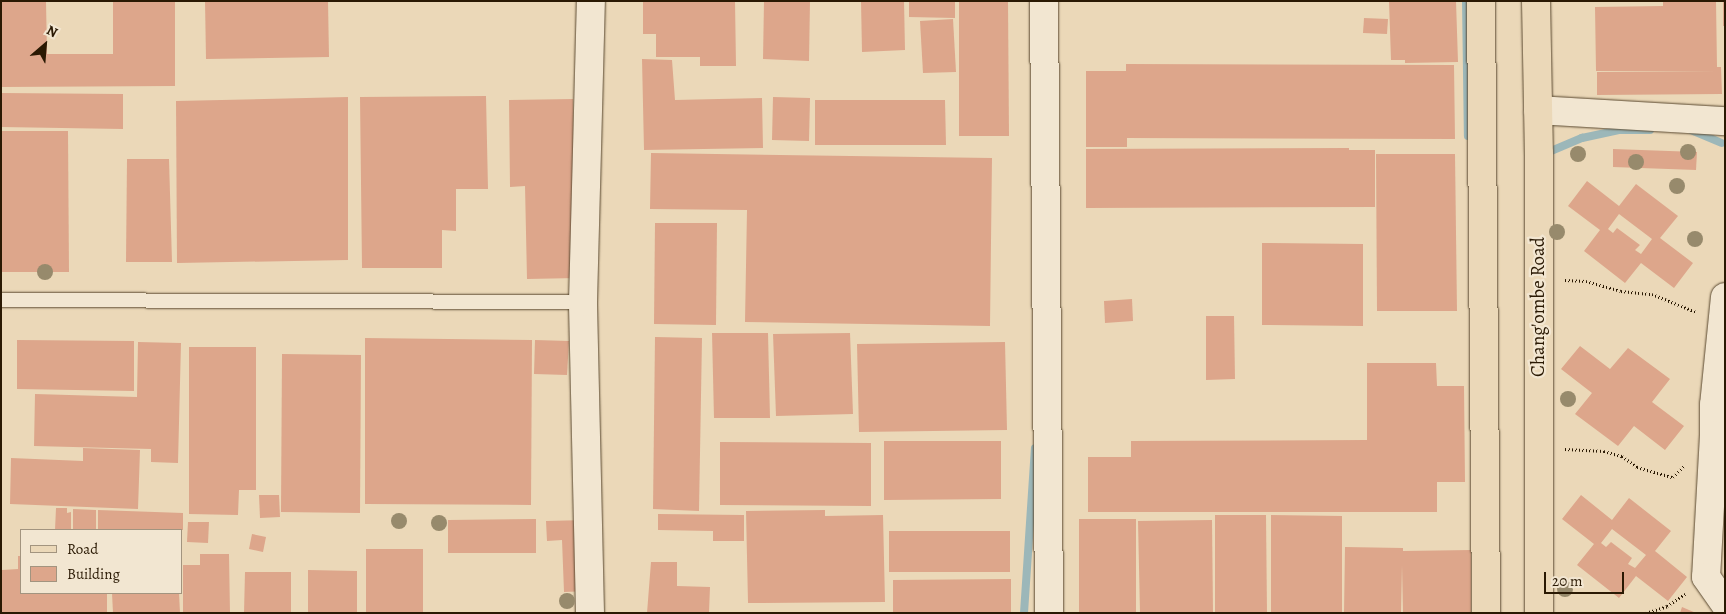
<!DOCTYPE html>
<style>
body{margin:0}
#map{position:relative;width:1726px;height:614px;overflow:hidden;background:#ebd8b8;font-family:Alegreya,serif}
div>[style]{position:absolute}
.stream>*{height:8px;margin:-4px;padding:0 4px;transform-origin:4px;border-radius:4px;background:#9cb7b9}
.building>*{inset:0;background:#dda68b}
.path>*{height:3px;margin-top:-1.5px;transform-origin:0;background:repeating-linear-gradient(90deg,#2a1903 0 1px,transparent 0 3.5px)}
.roads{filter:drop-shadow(0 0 1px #5a4930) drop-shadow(0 0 1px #5a4930)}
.lane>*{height:14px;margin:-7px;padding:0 7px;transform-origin:7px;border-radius:7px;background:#f2e6d1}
.street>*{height:28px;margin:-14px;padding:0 14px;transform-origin:14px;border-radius:14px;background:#f2e6d1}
.primary>*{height:28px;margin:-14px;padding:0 14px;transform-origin:14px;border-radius:14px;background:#ebd8b8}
.trees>*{width:16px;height:16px;margin:-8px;border-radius:50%;background:#978a6c}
span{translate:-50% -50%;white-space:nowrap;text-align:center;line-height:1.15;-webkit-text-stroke:4.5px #f2e6d1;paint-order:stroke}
.street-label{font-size:19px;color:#2a1903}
.frame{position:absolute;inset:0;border:2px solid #2a1903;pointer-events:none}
.legend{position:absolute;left:20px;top:529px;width:162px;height:65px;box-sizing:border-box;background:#f2e6d1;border:1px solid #a2947f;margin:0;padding:6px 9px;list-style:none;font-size:15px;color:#2a1903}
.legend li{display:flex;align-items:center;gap:10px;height:25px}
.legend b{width:25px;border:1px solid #a2947f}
.north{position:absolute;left:20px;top:20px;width:50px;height:50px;-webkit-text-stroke:4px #f2e6d1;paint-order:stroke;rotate:27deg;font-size:14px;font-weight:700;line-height:20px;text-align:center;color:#2a1903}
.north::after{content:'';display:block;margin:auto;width:18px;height:22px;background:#2a1903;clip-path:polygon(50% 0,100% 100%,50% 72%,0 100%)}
.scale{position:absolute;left:1544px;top:572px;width:80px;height:22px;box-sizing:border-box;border:2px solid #2a1903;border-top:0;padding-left:6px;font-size:15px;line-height:18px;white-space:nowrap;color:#2a1903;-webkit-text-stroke:4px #f2e6d1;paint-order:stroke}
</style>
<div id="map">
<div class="stream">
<i style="left:1466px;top:1px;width:135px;rotate:89.2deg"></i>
<i style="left:1691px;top:130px;width:33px;rotate:23deg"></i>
<i style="left:1551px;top:151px;width:34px;rotate:-23deg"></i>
<i style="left:1582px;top:138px;width:40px;rotate:-12deg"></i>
<i style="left:1621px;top:130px;width:29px"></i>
<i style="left:1024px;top:613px;width:165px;rotate:-86.2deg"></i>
</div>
<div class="building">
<i style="clip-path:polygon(1px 1px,46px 1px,47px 54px,113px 54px,113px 1px,175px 1px,175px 86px,1px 87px)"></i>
<i style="clip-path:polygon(205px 1px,328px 1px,329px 57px,206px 59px)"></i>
<i style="clip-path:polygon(643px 1px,735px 1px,736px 66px,700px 66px,700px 57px,656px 57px,656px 34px,643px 34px)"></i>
<i style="clip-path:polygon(764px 1px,810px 1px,809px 61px,763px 59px)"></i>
<i style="clip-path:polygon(861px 1px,904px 1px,905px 50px,862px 52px)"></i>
<i style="clip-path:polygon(909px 1px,955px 1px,955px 18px,909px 17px)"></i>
<i style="clip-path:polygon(959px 1px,1008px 1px,1009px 136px,959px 136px)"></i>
<i style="clip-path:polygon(1389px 1px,1456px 1px,1458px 62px,1405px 63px,1405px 60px,1391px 60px)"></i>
<i style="clip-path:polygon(1663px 1px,1716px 1px,1717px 67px,1721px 67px,1722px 94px,1597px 95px,1597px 72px,1717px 71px,1596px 71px,1595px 7px,1663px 6px)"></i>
<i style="clip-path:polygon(1723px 1px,1725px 1px,1725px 26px,1723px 26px)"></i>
<i style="clip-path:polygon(1364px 18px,1388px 19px,1387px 34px,1363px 33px)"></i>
<i style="clip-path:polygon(953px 19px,956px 72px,923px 73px,920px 21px)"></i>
<i style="clip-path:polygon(642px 59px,672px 60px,675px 100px,762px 98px,763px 148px,644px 150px)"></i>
<i style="clip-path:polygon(1126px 64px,1454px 65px,1455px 139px,1127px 138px,1127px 147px,1086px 147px,1086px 71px,1126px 71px)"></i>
<i style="clip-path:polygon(1px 93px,123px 94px,123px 129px,1px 127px)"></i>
<i style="clip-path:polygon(486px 96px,488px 189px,456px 189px,456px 231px,442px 230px,442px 268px,362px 268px,360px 97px)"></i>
<i style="clip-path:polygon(348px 97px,348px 260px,177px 263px,176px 101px)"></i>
<i style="clip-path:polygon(773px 97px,810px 98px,809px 141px,772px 140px)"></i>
<i style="clip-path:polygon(573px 99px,577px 278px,527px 279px,525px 186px,510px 187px,509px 100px)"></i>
<i style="clip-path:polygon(815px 100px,945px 100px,946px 145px,815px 145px)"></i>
<i style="clip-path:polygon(1px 131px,68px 131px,69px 272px,1px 272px)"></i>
<i style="clip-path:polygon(1349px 148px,1349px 150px,1375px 150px,1375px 207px,1086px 208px,1086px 149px)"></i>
<i style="clip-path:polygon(1613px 149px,1697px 152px,1696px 170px,1613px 167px)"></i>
<i style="clip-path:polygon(651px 153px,992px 158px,990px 326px,745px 322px,747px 210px,650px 209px)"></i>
<i style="clip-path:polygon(1376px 154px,1455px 154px,1457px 311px,1377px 311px)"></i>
<i style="clip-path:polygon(127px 159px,169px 159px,172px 262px,126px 262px)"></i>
<i style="clip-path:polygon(evenodd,1587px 181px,1619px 206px,1636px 184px,1678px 216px,1660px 238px,1693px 263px,1674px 288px,1641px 263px,1625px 283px,1584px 251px,1600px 230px,1568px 206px,1587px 181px,1619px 214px,1652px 239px,1641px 254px,1635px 250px,1640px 245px,1617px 228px,1613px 233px,1608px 229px,1619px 214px)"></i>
<i style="clip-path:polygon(655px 223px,717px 223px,716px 325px,654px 324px)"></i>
<i style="clip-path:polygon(1262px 243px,1363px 244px,1363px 326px,1262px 325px)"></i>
<i style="clip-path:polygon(1132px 299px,1133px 321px,1105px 323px,1104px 301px)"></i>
<i style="clip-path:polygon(1206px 316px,1234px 316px,1235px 379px,1206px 380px)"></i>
<i style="clip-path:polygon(712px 333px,768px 333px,770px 418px,714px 418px)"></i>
<i style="clip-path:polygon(850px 333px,853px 414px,776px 416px,773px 334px)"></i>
<i style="clip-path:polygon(655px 337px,702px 338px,699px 511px,653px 509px)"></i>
<i style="clip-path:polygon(365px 338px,532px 340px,531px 505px,365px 504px)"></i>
<i style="clip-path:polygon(17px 340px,134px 341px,134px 391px,17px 389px)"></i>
<i style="clip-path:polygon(535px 340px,569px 341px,567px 375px,534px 374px)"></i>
<i style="clip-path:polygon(138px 342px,181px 343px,178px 463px,151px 462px,151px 449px,34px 446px,35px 394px,137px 397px)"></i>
<i style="clip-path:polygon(1005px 342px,1007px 430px,859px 432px,857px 344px)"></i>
<i style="clip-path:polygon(1580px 346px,1610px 369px,1628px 348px,1670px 379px,1652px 402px,1684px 426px,1665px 450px,1634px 426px,1618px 446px,1575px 414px,1592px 393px,1561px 369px)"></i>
<i style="clip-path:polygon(189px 347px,256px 347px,256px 490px,239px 490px,238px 515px,189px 514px)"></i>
<i style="clip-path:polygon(282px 354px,361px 355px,360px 513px,281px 512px)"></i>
<i style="clip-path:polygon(1367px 363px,1436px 363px,1437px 386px,1464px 386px,1465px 482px,1437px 482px,1437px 512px,1088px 512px,1088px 457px,1131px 457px,1131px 441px,1367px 440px)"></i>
<i style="clip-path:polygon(884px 441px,1001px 441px,1001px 499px,884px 500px)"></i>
<i style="clip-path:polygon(720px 442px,871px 443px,871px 506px,720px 505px)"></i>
<i style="clip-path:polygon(83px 448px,140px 450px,138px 509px,10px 504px,11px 458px,83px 461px)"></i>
<i style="clip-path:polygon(259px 495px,279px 495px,280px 517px,260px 518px)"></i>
<i style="clip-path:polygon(evenodd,1581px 495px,1612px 520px,1629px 498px,1671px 531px,1655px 551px,1687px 577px,1668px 601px,1636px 576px,1619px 598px,1577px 565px,1594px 544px,1562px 519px,1581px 495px,1612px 529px,1646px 555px,1635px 568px,1628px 564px,1632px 558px,1611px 542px,1606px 547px,1601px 543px,1612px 529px)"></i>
<i style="clip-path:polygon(56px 508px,67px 508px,67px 513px,71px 512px,71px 530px,55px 530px)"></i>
<i style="clip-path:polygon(73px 509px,96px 510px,96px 530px,73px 530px)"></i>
<i style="clip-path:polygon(98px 510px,183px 513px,183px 530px,98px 530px)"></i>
<i style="clip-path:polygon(825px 510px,825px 516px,883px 515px,885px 602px,748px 603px,746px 511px)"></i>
<i style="clip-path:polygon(658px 514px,744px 515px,744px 541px,713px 541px,713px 531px,658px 530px)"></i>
<i style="clip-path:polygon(1215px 515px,1266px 515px,1267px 613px,1215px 613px)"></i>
<i style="clip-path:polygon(1271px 515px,1342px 516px,1342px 613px,1271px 613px)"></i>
<i style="clip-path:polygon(536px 519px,536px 553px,448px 553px,448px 520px)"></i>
<i style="clip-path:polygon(1079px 519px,1136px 519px,1136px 613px,1079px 613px)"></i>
<i style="clip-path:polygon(586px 520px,589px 591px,564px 592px,562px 540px,547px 541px,546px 521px)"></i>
<i style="clip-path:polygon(1212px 520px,1213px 613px,1140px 613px,1138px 521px)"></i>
<i style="clip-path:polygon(188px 522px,209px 522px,208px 543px,187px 542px)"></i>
<i style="clip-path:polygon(889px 531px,1010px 531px,1010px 572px,889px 572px)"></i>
<i style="clip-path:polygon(252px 534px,266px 537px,263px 552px,249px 549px)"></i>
<i style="clip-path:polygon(1345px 547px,1403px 548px,1403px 551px,1471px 550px,1471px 613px,1403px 613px,1402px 565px,1401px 613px,1344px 613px)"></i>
<i style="clip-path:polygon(366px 549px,423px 549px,423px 613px,366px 613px)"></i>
<i style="clip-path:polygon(200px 554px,229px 554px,230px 613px,183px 613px,183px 565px,200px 565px)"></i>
<i style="clip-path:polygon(18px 556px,21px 556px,21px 593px,107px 593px,107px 613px,2px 613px,2px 570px,18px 569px)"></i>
<i style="clip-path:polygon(651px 562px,677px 562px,677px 586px,710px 587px,709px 613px,647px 613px)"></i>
<i style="clip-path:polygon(308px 570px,357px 571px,357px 613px,308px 613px)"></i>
<i style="clip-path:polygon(245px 572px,291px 572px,291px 613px,244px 613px)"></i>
<i style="clip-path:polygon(1011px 579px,1011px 613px,893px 613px,893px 580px)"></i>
<i style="clip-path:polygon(112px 593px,179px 593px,180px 613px,113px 613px)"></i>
<i style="clip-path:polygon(1682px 607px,1696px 613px,1680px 613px)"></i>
</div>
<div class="path">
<i style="left:1565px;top:280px;width:21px;rotate:3deg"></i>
<i style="left:1586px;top:281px;width:36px;rotate:16deg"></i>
<i style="left:1621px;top:291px;width:31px;rotate:6deg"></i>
<i style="left:1652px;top:294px;width:48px;rotate:22.2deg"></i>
<i style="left:1565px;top:449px;width:39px;rotate:3deg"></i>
<i style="left:1604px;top:451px;width:19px;rotate:16deg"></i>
<i style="left:1622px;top:456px;width:19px;rotate:36deg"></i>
<i style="left:1637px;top:467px;width:37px;rotate:16deg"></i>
<i style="left:1673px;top:477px;width:17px;rotate:-45deg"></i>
<i style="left:1646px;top:613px;width:22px;rotate:-18deg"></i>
<i style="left:1667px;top:606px;width:22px;rotate:-34deg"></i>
</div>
<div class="roads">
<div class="lane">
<i style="left:1px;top:300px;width:582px;rotate:0.2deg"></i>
</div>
<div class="street">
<i style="left:1044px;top:1px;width:612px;rotate:89.53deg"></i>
<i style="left:1538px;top:110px;width:187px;rotate:3.4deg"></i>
<i style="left:1725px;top:297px;width:109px;rotate:95.8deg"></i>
<i style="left:1714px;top:405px;width:30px;rotate:90deg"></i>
<i style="left:1714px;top:435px;width:142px;rotate:93.2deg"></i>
<i style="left:1706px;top:577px;width:33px;rotate:55deg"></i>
<i style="left:590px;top:613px;width:311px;rotate:-91.3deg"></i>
<i style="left:583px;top:302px;width:301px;rotate:-88.5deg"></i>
</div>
<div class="primary">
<i style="left:1481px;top:1px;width:612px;rotate:89.53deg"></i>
<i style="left:1536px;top:1px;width:153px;rotate:88.9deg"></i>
<i style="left:1539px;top:154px;width:459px;rotate:90deg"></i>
</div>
</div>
<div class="trees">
<i style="left:1688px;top:152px"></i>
<i style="left:1578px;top:154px"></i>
<i style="left:1636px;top:162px"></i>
<i style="left:1677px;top:186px"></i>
<i style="left:1557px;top:232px"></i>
<i style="left:1695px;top:239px"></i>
<i style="left:45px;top:272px"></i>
<i style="left:1568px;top:399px"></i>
<i style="left:399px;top:521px"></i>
<i style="left:439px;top:523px"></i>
<i style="left:1565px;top:589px"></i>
<i style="left:567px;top:601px"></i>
</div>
<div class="street-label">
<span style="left:1539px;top:307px;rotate:-90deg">Chang'ombe Road</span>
</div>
<div class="frame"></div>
<ul class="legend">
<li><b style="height:6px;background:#ebd8b8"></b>Road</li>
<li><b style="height:14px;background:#dda68b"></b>Building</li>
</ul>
<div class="north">N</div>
<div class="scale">20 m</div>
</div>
